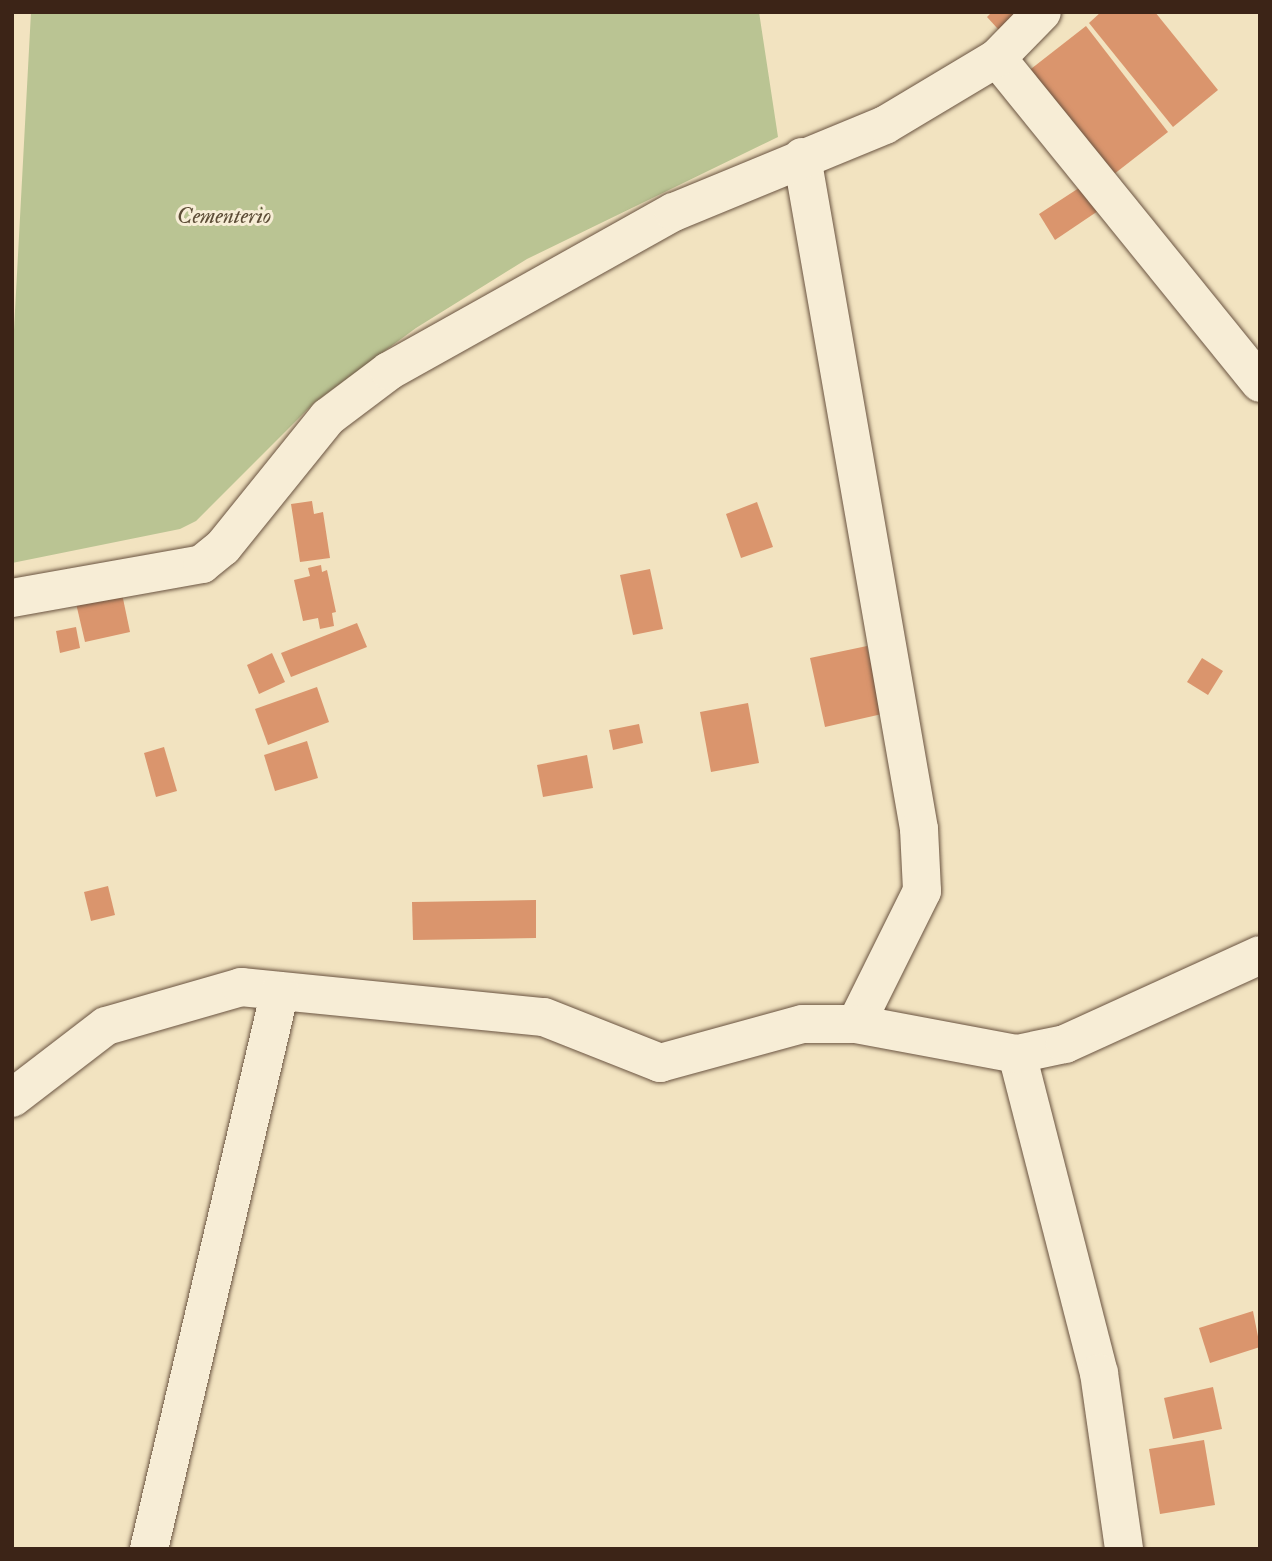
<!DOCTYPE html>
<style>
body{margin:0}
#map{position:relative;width:1272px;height:1561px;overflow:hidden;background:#f2e3c0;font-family:"IM FELL Double Pica",serif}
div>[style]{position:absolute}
.green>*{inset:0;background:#bac493}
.building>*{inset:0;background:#da956d}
.roads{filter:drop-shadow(0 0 2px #6a5441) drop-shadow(0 0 2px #6a5441)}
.minor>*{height:38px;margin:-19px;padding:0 19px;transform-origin:19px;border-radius:19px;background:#f7edd6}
span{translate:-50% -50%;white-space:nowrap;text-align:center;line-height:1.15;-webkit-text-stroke:6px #f7edd6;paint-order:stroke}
.park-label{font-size:23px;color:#5c4c36;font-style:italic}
.frame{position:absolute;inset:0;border:14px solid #3c2417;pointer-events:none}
</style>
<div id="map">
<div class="green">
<i style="clip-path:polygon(31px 12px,759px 12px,778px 137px,527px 259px,416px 328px,315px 402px,196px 521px,180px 529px,12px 563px,12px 367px)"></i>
</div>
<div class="building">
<i style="clip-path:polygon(992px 12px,1038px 12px,1008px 40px,987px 17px)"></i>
<i style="clip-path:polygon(1101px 12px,1155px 12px,1218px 90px,1173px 127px,1089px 23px)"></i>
<i style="clip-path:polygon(1086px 26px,1168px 132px,1109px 178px,1027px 72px)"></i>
<i style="clip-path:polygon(1082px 186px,1098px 211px,1055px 240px,1039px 214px)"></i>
<i style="clip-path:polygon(312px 501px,314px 514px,323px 512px,330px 558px,300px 562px,291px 504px)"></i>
<i style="clip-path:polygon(757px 502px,773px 547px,741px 558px,726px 514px)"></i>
<i style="clip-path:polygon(321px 565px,322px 572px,327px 570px,336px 612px,332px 613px,334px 626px,320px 629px,318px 618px,303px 621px,294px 580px,310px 576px,308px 568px)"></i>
<i style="clip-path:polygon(650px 569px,663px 629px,633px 635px,620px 575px)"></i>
<i style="clip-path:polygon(121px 589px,130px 632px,85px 642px,75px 599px)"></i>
<i style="clip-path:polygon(357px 623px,367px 647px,291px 677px,281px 653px)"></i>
<i style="clip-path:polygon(76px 627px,80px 648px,60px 653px,56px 631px)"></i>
<i style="clip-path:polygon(867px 646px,882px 714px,825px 727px,810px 658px)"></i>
<i style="clip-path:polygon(272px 653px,285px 682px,259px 694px,247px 665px)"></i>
<i style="clip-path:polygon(1202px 658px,1223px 671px,1208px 695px,1187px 682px)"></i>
<i style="clip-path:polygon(317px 687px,329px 722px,268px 745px,255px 709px)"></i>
<i style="clip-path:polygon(748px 703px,759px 763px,711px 772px,700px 712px)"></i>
<i style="clip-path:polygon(639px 724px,643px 743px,613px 750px,609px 730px)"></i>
<i style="clip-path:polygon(307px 741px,318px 778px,275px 791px,264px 755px)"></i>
<i style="clip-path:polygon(164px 747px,177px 791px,156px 797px,144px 753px)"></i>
<i style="clip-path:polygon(587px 755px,593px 788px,543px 797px,537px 765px)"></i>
<i style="clip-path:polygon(108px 886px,115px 915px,91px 921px,84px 892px)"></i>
<i style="clip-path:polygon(536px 900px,536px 938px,413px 940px,412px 902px)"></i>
<i style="clip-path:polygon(1253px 1311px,1260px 1347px,1210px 1363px,1199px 1328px)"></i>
<i style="clip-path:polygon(1213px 1387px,1222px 1429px,1173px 1439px,1164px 1398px)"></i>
<i style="clip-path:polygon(1204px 1440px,1215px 1505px,1160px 1514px,1149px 1449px)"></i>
</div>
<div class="roads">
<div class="minor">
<i style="left:997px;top:58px;width:418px;rotate:51deg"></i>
<i style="left:802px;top:157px;width:682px;rotate:80.12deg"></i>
<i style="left:919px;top:829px;width:62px;rotate:87.2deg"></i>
<i style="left:922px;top:891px;width:148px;rotate:116.4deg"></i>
<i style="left:12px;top:598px;width:193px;rotate:-10.1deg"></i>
<i style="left:202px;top:564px;width:27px;rotate:-39deg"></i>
<i style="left:223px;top:547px;width:167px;rotate:-51.1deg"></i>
<i style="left:328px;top:417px;width:76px;rotate:-37deg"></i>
<i style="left:389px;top:371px;width:326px;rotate:-29.2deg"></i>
<i style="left:674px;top:212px;width:228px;rotate:-22.4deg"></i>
<i style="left:885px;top:125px;width:131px;rotate:-30.9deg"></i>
<i style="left:997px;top:58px;width:64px;rotate:-45.6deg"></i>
<i style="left:1017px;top:1054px;width:329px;rotate:75.6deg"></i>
<i style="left:1099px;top:1373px;width:178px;rotate:81.9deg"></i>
<i style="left:12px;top:1098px;width:118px;rotate:-37.5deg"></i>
<i style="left:106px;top:1026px;width:141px;rotate:-16.1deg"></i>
<i style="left:241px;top:987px;width:304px;rotate:5.7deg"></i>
<i style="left:544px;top:1017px;width:125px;rotate:21.6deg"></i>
<i style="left:660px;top:1063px;width:148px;rotate:-15.3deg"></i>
<i style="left:803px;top:1024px;width:53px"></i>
<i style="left:856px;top:1024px;width:164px;rotate:10.6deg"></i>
<i style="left:1017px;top:1054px;width:49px;rotate:-11.8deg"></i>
<i style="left:1065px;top:1044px;width:214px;rotate:-24.5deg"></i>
<i style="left:149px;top:1549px;width:573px;rotate:-76.79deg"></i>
</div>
</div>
<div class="park-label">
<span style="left:224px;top:216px">Cementerio</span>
</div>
<div class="frame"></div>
</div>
